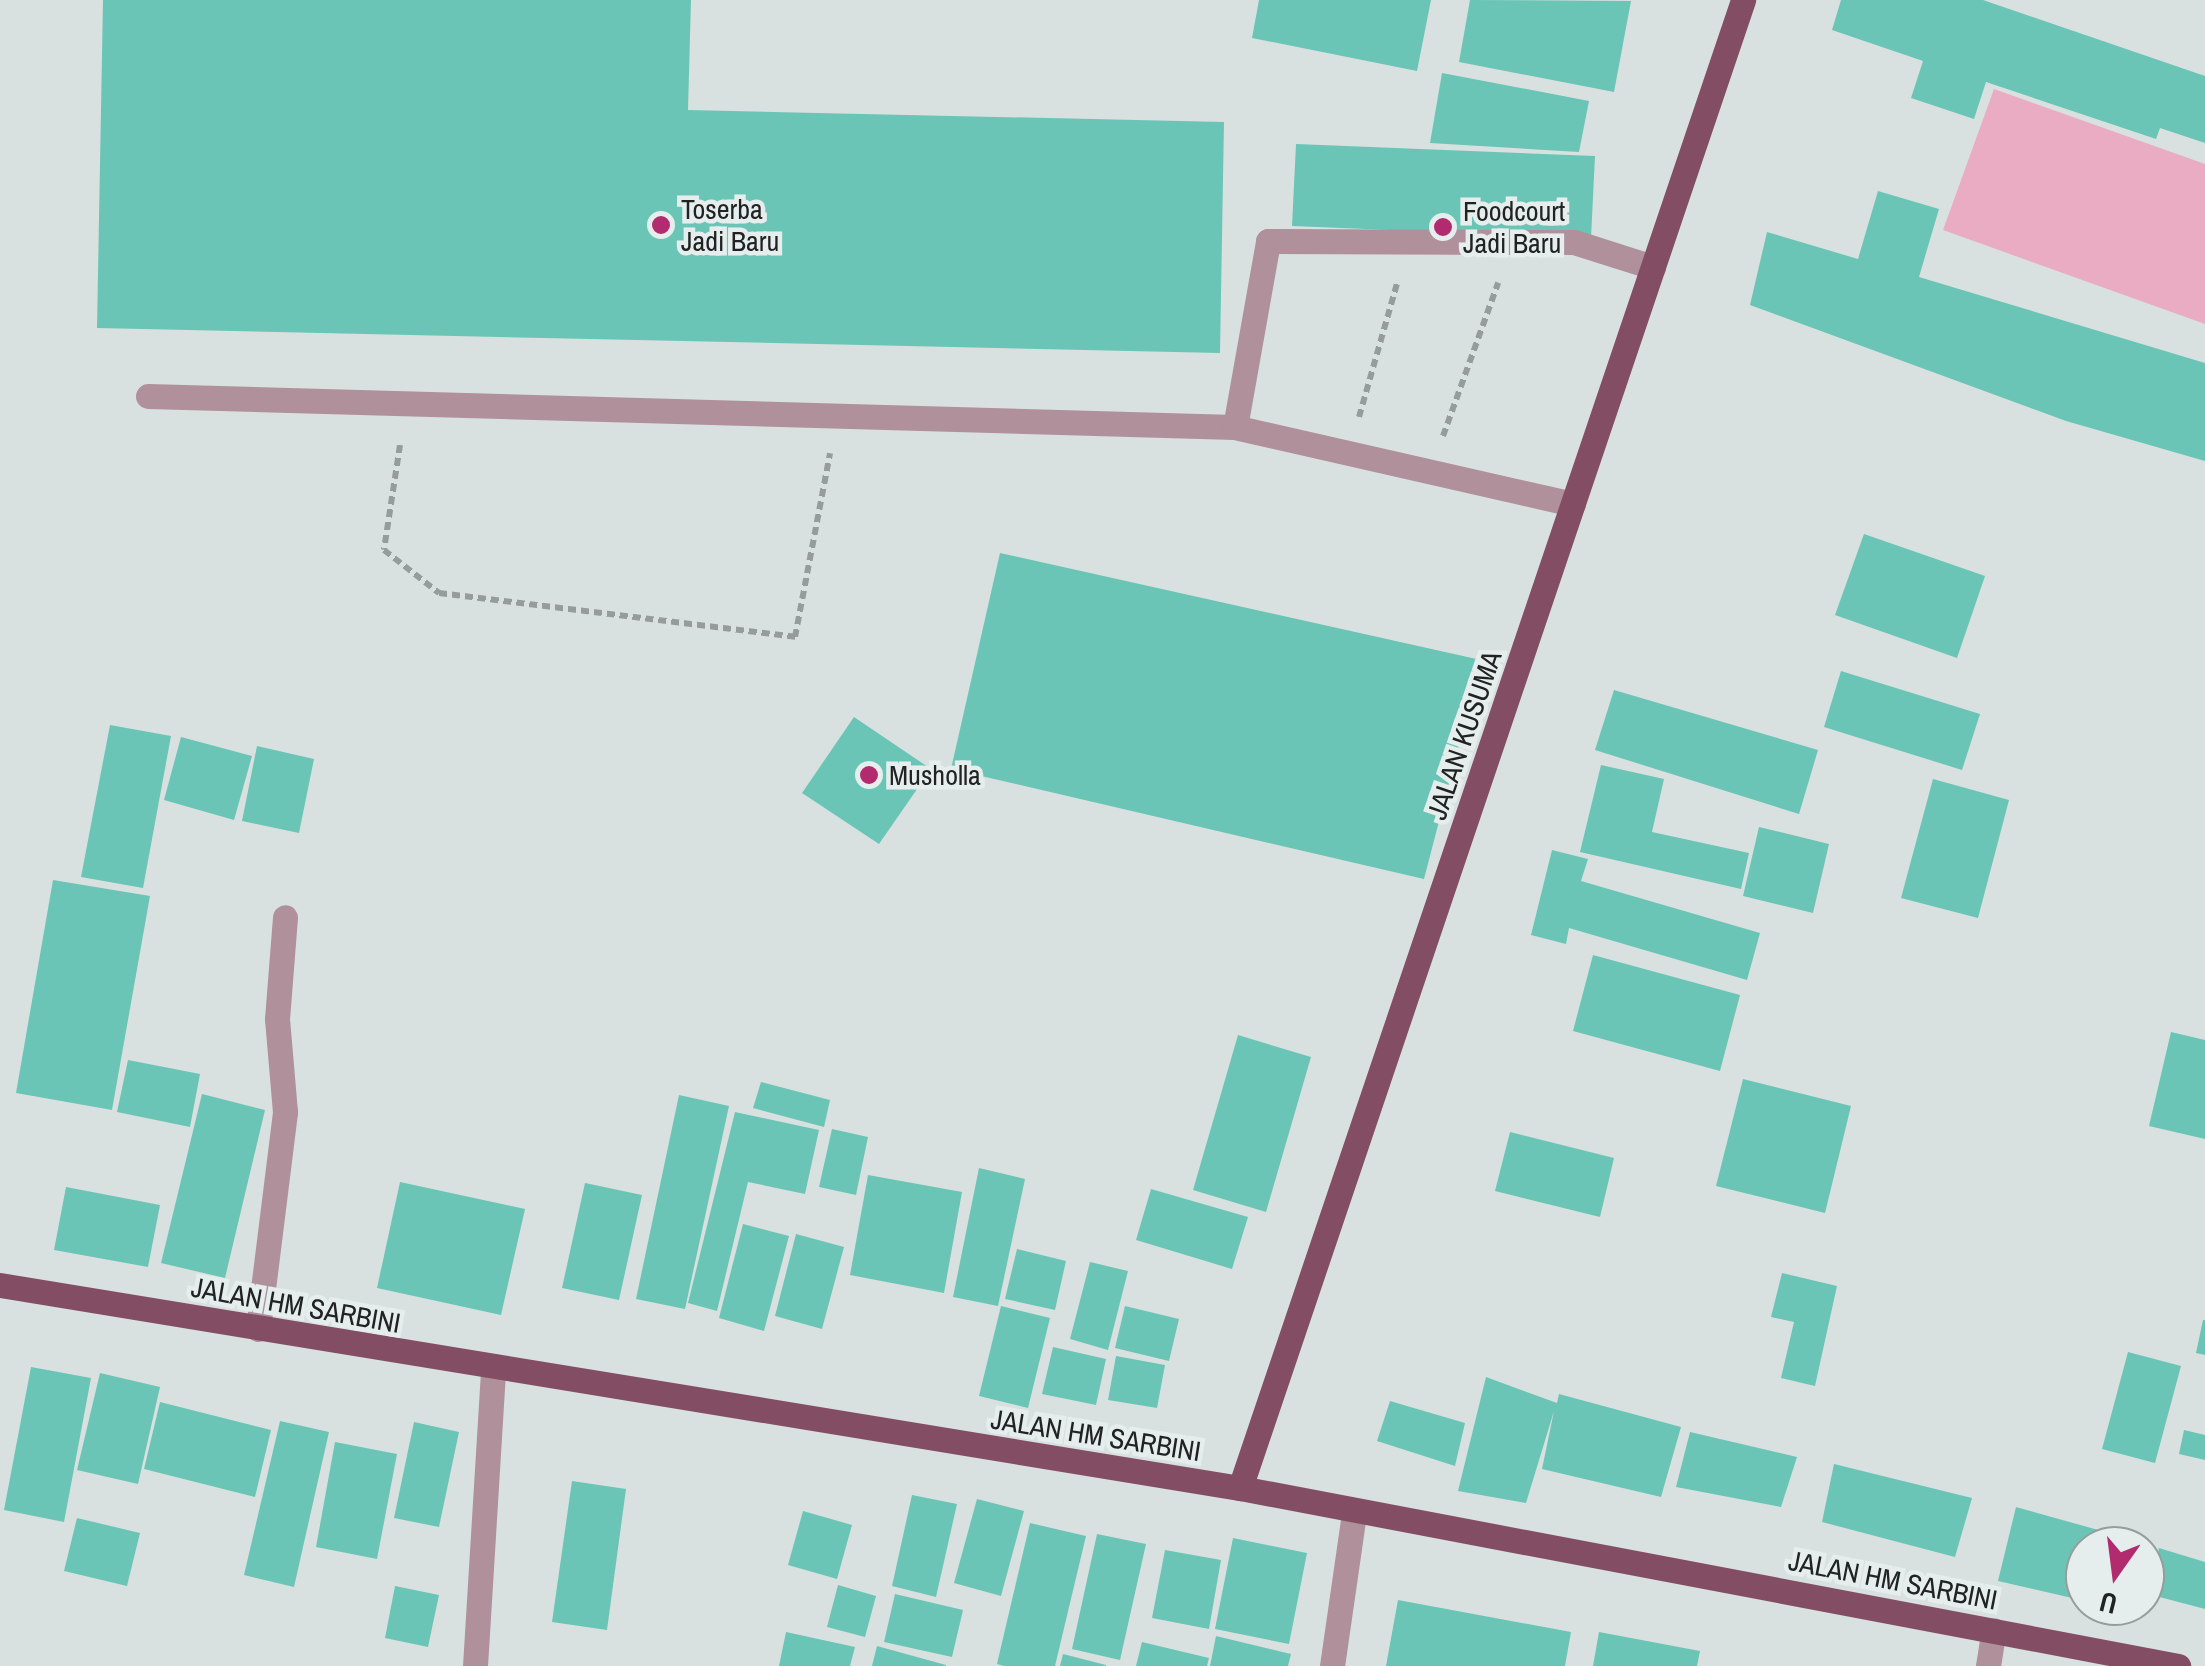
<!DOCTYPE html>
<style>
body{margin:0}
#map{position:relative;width:2205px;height:1666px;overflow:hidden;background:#d8e1df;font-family:"Archivo Narrow",sans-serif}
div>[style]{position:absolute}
.green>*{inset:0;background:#eaacc3}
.building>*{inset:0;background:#6bc5b6}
.path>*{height:6px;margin-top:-3px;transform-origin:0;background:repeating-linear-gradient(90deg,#959c9a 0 8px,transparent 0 13px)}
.minor>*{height:25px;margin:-12.5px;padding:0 12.5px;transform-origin:12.5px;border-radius:12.5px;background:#af909b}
.major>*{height:25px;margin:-12.5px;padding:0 12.5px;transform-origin:12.5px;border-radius:12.5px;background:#834e63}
.dots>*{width:28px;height:28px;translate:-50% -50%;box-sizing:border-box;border:5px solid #e5eeec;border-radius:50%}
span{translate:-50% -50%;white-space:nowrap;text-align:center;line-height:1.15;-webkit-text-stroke:9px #e5eeec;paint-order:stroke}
.poi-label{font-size:28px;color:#202322}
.left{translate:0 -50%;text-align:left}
.street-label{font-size:28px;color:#202322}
.north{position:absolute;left:2065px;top:1526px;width:100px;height:100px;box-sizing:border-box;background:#e5eeec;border:2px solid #969d9b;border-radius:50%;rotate:194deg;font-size:28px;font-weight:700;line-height:40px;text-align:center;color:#202322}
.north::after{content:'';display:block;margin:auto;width:35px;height:45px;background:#b22b6f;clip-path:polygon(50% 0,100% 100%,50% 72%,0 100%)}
</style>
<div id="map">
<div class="green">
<i style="clip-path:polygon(1994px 89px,2205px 164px,2205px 324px,1943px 230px)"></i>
</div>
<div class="building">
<i style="clip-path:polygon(103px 0,691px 0,688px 110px,1224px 122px,1220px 353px,97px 328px)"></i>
<i style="clip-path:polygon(1259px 0,1431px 0,1417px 71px,1252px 38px)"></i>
<i style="clip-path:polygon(1470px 0,1631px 1px,1614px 92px,1459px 62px)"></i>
<i style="clip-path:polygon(1841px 0,1983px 0,2205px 76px,2205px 143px,2160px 128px,2156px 139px,1986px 82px,1974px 119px,1911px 98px,1923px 61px,1832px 30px)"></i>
<i style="clip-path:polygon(1442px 73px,1589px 101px,1579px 152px,1430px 143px)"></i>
<i style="clip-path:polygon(1296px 144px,1595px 156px,1591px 238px,1292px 226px)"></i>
<i style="clip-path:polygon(1878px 191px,1939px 209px,1919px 277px,2205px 363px,2205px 461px,2066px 421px,1750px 305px,1767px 232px,1858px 259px)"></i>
<i style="clip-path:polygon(1864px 534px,1985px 576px,1957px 658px,1835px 615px)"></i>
<i style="clip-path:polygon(1000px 553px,1481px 660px,1424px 879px,951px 769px)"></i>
<i style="clip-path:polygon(1841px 671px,1980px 714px,1962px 770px,1824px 727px)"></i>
<i style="clip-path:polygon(1614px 690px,1818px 750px,1799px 814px,1595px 750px)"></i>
<i style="clip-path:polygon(854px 717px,931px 769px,879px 844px,802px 793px)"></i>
<i style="clip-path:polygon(110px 725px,171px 736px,143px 888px,81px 877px)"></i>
<i style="clip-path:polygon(181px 737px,252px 756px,234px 820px,164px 800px)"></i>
<i style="clip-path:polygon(257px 746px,314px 759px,299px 833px,242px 821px)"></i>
<i style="clip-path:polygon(1601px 765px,1664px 779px,1652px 832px,1749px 853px,1741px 889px,1580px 852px)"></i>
<i style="clip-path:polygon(1933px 779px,2009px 800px,1978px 918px,1901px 898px)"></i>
<i style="clip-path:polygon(1759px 827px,1829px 844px,1813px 913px,1743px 896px)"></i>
<i style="clip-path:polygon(1552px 850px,1588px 859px,1581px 881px,1760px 933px,1747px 980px,1569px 928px,1566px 944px,1531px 935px)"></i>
<i style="clip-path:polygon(53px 880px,150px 896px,112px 1110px,16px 1093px)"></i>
<i style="clip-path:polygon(1593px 955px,1740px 995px,1720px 1071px,1573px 1031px)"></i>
<i style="clip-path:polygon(2171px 1032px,2205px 1040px,2205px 1139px,2149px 1126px)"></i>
<i style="clip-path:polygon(1238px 1035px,1311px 1057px,1266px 1212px,1193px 1190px)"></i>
<i style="clip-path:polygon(128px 1060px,200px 1074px,190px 1127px,117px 1112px)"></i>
<i style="clip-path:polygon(1743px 1079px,1851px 1106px,1825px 1213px,1716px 1186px)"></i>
<i style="clip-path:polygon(761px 1082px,830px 1100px,824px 1127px,753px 1108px)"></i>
<i style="clip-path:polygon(202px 1094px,265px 1110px,225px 1278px,161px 1263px)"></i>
<i style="clip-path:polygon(679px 1095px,729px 1106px,685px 1309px,636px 1299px)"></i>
<i style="clip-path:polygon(735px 1112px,819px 1130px,805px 1194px,748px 1182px,717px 1311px,688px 1303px)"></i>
<i style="clip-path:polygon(832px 1129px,868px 1137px,856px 1195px,819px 1187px)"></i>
<i style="clip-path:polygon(1510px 1132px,1614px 1158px,1600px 1217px,1495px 1191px)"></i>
<i style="clip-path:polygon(979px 1168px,1025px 1179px,998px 1306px,953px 1297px)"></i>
<i style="clip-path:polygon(868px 1175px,962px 1192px,944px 1293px,850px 1275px)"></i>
<i style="clip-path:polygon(400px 1182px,525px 1209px,501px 1315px,377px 1288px)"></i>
<i style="clip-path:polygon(585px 1183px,642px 1195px,619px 1300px,562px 1288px)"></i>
<i style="clip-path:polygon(66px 1187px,160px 1205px,148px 1267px,54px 1250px)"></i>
<i style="clip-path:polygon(1151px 1189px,1248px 1217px,1232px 1269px,1136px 1240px)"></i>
<i style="clip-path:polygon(743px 1224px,789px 1236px,764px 1331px,719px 1318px)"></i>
<i style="clip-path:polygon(796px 1234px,844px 1247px,822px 1329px,775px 1316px)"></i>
<i style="clip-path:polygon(1017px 1249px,1066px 1261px,1055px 1310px,1005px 1299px)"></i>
<i style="clip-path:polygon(1090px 1262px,1128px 1271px,1108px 1350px,1070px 1339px)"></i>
<i style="clip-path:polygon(1782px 1273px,1837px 1286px,1815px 1386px,1781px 1378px,1794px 1322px,1771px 1317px)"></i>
<i style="clip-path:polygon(1001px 1306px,1050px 1318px,1028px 1408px,979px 1396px)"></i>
<i style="clip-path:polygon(1125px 1306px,1179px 1319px,1169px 1361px,1115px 1348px)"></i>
<i style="clip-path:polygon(2203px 1320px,2205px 1320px,2205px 1355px,2196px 1353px)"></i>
<i style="clip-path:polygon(1053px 1347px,1106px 1359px,1096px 1405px,1042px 1394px)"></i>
<i style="clip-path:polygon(2128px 1352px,2181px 1366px,2155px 1463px,2102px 1449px)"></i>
<i style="clip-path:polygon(1116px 1356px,1165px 1365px,1157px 1408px,1108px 1400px)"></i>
<i style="clip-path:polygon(31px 1367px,91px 1378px,64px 1522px,4px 1510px)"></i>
<i style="clip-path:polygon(100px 1373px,160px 1387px,138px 1484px,77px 1470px)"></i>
<i style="clip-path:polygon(1486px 1377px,1557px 1403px,1559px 1394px,1681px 1427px,1661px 1497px,1542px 1469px,1554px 1411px,1526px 1503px,1458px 1491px)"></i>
<i style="clip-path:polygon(1390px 1401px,1465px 1423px,1455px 1466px,1377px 1441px)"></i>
<i style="clip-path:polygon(160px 1402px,271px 1430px,255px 1497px,144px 1469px)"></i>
<i style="clip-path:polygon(280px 1421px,329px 1432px,294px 1587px,244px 1575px)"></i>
<i style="clip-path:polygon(414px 1422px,459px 1432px,439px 1527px,394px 1518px)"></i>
<i style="clip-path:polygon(2184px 1430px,2205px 1435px,2205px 1460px,2179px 1454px)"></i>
<i style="clip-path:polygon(1690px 1432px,1797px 1457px,1781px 1507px,1676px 1487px)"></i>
<i style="clip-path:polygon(335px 1442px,397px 1454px,377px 1559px,316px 1547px)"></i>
<i style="clip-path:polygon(1834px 1464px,1972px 1498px,1955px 1557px,1822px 1522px)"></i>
<i style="clip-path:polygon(572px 1481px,626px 1489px,607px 1630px,552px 1622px)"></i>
<i style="clip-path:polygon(912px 1495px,957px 1504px,936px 1597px,892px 1586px)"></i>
<i style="clip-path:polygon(977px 1499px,1024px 1511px,1001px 1596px,954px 1583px)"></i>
<i style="clip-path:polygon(2016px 1507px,2134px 1540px,2085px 1546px,2085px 1601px,1998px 1581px)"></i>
<i style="clip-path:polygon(803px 1511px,852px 1525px,837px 1579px,788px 1565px)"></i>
<i style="clip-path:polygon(77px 1518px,140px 1533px,127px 1586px,64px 1571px)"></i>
<i style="clip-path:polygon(1030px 1523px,1086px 1536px,1055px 1666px,1004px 1666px,997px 1664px)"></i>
<i style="clip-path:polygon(1097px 1534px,1146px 1544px,1120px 1660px,1072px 1649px)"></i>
<i style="clip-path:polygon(1233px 1538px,1307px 1553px,1289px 1644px,1215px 1629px)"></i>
<i style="clip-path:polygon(2159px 1548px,2205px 1562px,2205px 1609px,2148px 1594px)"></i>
<i style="clip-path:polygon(1165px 1550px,1221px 1560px,1209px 1629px,1152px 1618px)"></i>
<i style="clip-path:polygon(838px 1585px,876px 1596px,865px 1637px,827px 1627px)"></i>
<i style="clip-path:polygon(395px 1586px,439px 1595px,428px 1647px,385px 1638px)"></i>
<i style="clip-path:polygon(895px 1594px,963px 1610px,952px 1657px,884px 1642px)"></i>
<i style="clip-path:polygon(1398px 1600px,1571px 1632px,1565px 1666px,1386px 1666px)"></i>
<i style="clip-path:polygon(786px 1632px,855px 1647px,850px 1666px,779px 1666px)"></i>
<i style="clip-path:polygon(1599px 1632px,1700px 1651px,1697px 1666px,1593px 1666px)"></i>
<i style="clip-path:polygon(1216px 1636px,1291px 1654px,1288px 1666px,1210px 1666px)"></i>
<i style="clip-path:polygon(1142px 1642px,1209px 1658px,1207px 1666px,1136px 1666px)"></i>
<i style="clip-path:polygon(877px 1646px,946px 1665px,946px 1666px,872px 1666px)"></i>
<i style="clip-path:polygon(1063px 1654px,1106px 1665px,1106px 1666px,1060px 1666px)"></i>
</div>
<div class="path">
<i style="left:1359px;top:417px;width:142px;rotate:-74.1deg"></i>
<i style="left:1443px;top:436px;width:163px;rotate:-70.2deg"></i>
<i style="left:400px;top:445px;width:106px;rotate:98.7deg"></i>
<i style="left:384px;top:550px;width:70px;rotate:38deg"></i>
<i style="left:439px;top:593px;width:359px;rotate:7deg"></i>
<i style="left:795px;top:637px;width:187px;rotate:-79.2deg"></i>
</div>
<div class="minor">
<i style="left:148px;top:396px;width:1087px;rotate:1.63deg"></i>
<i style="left:1573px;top:504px;width:347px;rotate:-167.2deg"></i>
<i style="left:1235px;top:427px;width:189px;rotate:-79.9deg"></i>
<i style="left:1268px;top:241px;width:306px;rotate:0.2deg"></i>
<i style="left:1574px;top:242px;width:83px;rotate:17.6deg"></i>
<i style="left:258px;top:1329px;width:219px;rotate:-82.9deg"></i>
<i style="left:285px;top:1112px;width:93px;rotate:-94.9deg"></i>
<i style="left:277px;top:1019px;width:102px;rotate:-85.5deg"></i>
<i style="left:475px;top:1666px;width:298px;rotate:-86.5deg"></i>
<i style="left:1332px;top:1666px;width:154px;rotate:-81.8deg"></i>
<i style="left:1988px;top:1666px;width:36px;rotate:-81deg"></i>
</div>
<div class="major">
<i style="left:0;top:1285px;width:1257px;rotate:9.3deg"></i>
<i style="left:1240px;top:1488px;width:955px;rotate:10.74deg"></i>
<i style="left:1240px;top:1488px;width:1571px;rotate:-71.32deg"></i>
</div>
<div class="dots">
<i style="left:661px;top:225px;background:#b22b6f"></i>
<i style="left:1443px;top:227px;background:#b22b6f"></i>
<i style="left:869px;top:775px;background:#b22b6f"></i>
</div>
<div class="poi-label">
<span class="left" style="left:681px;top:225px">Toserba<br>Jadi Baru</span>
<span class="left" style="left:1463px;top:227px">Foodcourt<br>Jadi Baru</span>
<span class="left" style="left:889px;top:775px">Musholla</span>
</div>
<div class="street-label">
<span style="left:1464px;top:735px;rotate:-71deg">JALAN KUSUMA</span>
<span style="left:296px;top:1305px;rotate:10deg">JALAN HM SARBINI</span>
<span style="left:1096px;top:1435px;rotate:9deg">JALAN HM SARBINI</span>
<span style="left:1893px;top:1580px;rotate:11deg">JALAN HM SARBINI</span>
</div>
<div class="north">U</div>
</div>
